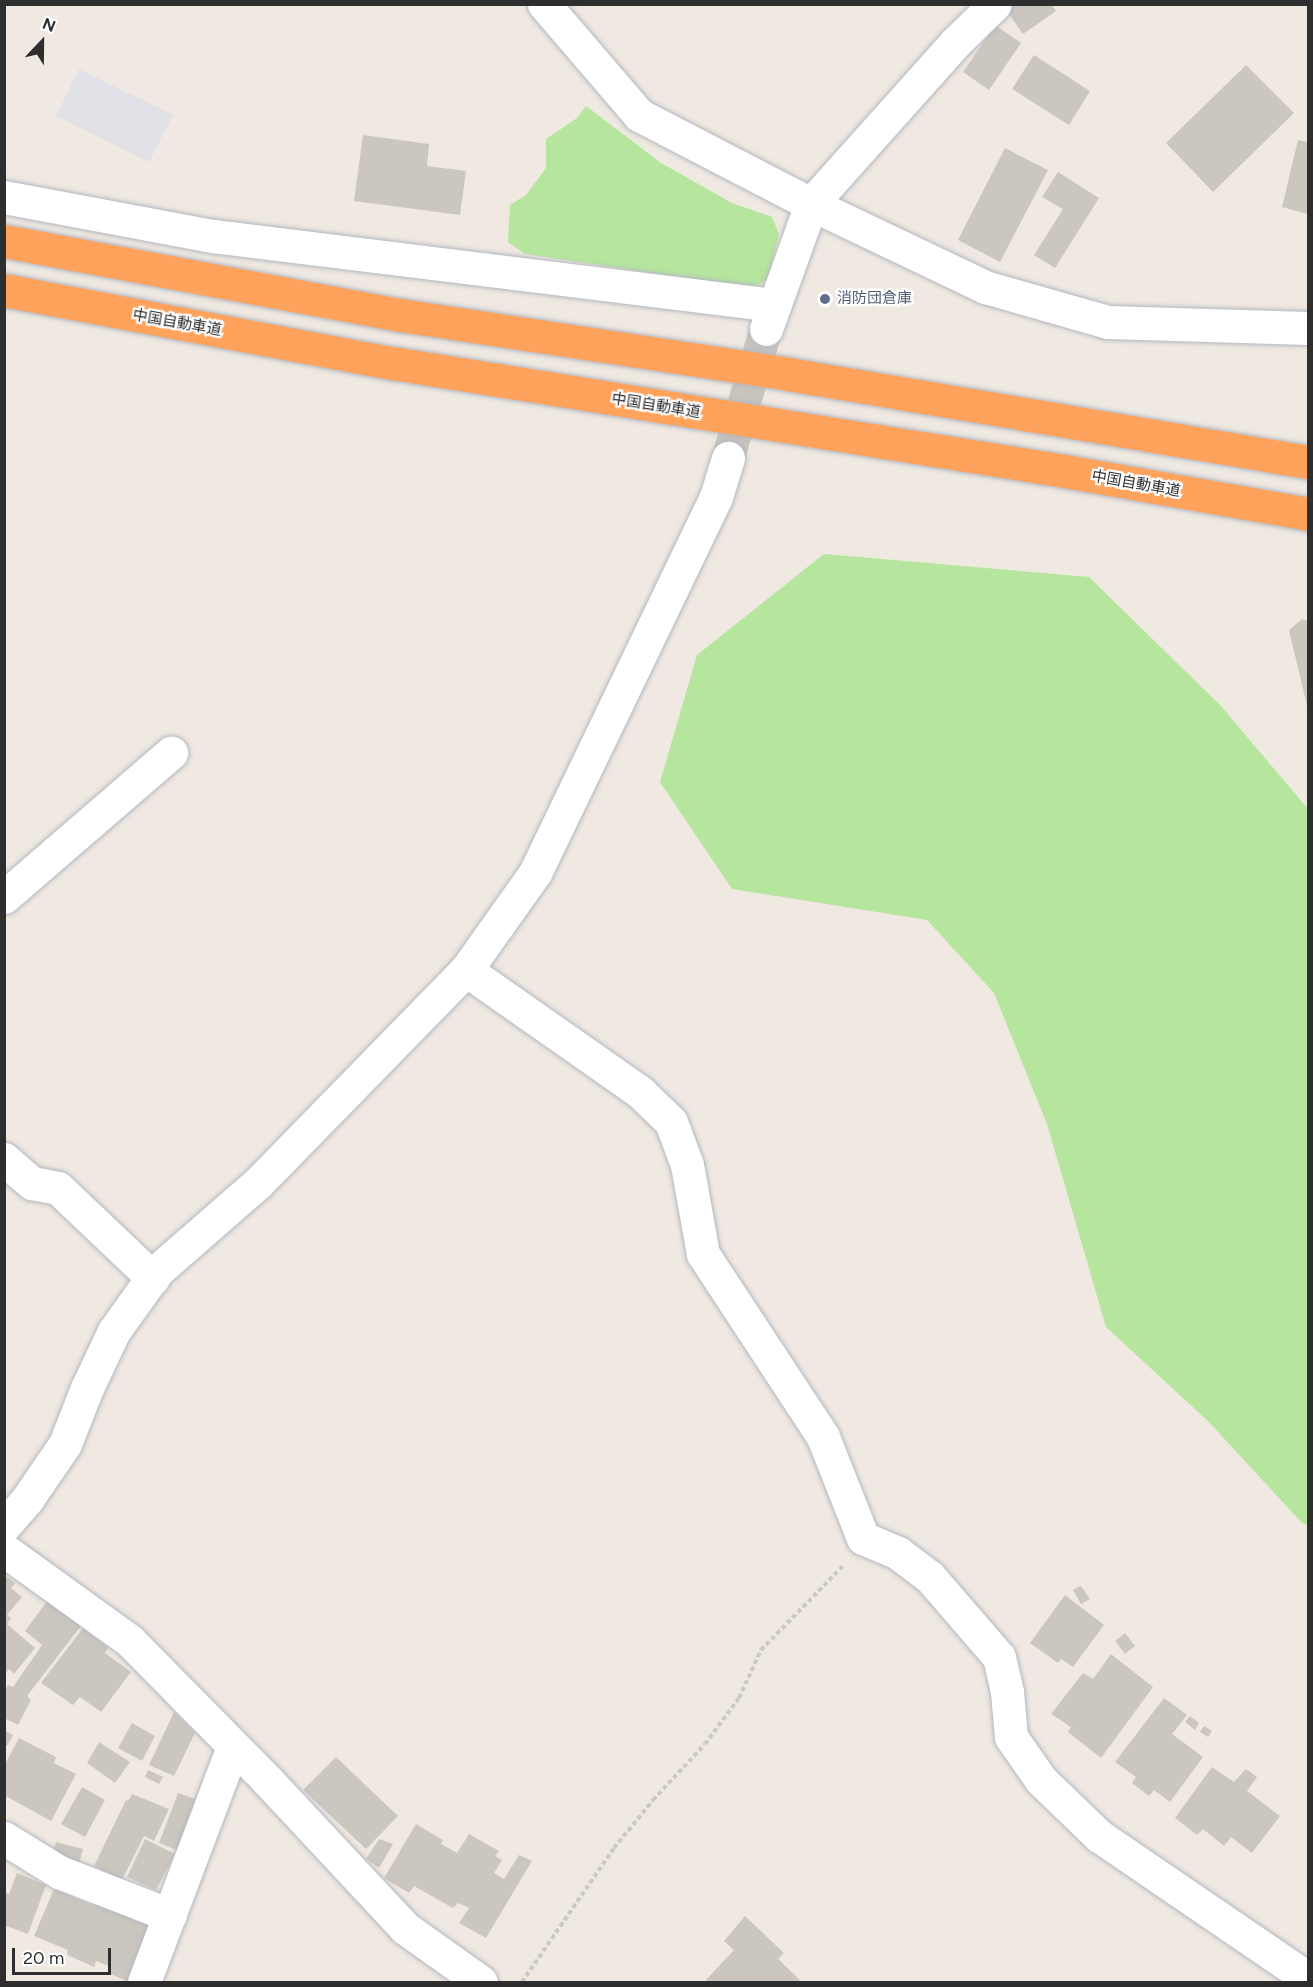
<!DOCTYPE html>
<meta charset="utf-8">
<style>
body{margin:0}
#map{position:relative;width:1313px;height:1987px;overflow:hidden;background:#efe9e1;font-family:Figtree,"Noto Sans JP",sans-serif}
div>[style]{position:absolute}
.industrial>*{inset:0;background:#e3e1e8}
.green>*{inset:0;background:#b6e59e}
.building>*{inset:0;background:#cbc7bf}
.minor-tunnel>*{height:33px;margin-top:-16.5px;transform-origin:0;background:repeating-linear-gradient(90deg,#c8c4bd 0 33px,transparent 0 49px)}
.path>*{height:4px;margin-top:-2px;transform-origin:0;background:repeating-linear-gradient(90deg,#c9c9c9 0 4.5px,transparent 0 7.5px)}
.roads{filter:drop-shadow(0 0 2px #b4b7c1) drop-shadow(0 0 2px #b4b7c1)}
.minor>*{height:33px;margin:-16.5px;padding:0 16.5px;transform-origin:16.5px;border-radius:16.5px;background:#fff}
.highway>*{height:33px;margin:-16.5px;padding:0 16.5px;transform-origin:16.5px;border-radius:16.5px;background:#ffa35c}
.dots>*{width:16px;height:16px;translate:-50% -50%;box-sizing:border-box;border:3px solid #fff;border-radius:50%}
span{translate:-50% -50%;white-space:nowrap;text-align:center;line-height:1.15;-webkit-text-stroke:4.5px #fff;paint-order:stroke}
.service-label{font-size:15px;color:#4e5e75}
.left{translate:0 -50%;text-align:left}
.street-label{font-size:15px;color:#2e2e2e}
.frame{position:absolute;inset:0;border:6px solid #2e2e2e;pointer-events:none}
.north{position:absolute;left:12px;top:12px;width:60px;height:60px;-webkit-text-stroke:4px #fff;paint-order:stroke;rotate:22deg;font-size:16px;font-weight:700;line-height:24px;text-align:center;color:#2e2e2e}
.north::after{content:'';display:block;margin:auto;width:21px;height:27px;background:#2e2e2e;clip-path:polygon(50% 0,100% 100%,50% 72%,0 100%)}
.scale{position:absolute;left:12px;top:1948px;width:99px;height:27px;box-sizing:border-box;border:3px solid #2e2e2e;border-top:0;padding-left:8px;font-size:18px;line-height:21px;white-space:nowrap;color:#2e2e2e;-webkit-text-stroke:4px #fff;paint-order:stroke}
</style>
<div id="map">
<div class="industrial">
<i style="clip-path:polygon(79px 69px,173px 115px,149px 162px,56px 116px)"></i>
</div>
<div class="green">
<i style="clip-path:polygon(586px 106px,661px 163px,732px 203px,772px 217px,779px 234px,768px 279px,754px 288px,525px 254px,508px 242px,510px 205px,526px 195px,546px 168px,546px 139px,577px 118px)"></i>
<i style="clip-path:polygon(824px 554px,1089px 577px,1221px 706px,1308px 809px,1308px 1526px,1301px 1522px,1208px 1421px,1106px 1327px,1047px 1124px,994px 993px,927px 920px,732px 889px,660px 782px,697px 655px)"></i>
</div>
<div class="building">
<i style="clip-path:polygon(1013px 4px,1051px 4px,1056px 11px,1023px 34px,1006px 10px)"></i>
<i style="clip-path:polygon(995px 25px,1021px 43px,989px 90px,963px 72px)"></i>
<i style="clip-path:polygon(1034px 55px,1090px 91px,1069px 125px,1012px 89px)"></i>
<i style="clip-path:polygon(1246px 65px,1294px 113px,1213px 192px,1166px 143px)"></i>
<i style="clip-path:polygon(363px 135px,429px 144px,427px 166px,466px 171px,460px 215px,354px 201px)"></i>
<i style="clip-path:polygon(1298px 140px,1308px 142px,1308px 214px,1282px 207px)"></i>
<i style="clip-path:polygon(1005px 148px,1048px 170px,1000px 262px,958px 240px)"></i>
<i style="clip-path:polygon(1058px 172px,1099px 198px,1055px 268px,1034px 255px,1063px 209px,1042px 197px)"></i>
<i style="clip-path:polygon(1302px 619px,1308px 621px,1308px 710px,1289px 630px)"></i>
<i style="clip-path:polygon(4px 1575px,15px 1583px,11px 1588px,22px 1597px,7px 1615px,11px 1618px,7px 1624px,35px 1648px,14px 1674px,9px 1669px,4px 1675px)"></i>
<i style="clip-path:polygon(1081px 1586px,1090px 1599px,1081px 1604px,1073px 1590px)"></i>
<i style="clip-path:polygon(1065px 1595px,1104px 1625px,1073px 1667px,1061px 1659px,1058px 1663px,1030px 1643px)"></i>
<i style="clip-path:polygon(48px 1600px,81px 1626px,27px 1696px,31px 1700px,18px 1725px,4px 1718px,4px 1692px,8px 1685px,13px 1687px,42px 1645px,25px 1631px)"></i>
<i style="clip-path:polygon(83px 1628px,108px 1648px,105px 1653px,131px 1672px,101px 1712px,80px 1697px,73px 1705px,41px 1683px)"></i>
<i style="clip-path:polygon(1125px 1633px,1135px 1646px,1125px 1654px,1115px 1641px)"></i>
<i style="clip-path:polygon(1111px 1654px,1153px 1687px,1101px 1758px,1068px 1732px,1071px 1727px,1051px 1714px,1083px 1673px,1093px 1679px)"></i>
<i style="clip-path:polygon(1164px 1698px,1187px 1715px,1172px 1734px,1203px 1757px,1170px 1802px,1154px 1790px,1149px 1796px,1132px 1783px,1136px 1777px,1115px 1762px)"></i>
<i style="clip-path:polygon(174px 1712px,195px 1733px,174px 1776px,149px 1765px)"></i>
<i style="clip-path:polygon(1190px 1716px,1199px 1723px,1195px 1730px,1185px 1722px)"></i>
<i style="clip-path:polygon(132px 1723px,155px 1736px,142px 1761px,118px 1748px)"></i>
<i style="clip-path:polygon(1204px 1726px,1212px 1731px,1208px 1737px,1200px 1732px)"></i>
<i style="clip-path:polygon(4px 1730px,13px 1735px,7px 1746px,4px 1744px)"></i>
<i style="clip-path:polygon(19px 1738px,56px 1757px,54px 1763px,76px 1774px,51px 1821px,4px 1795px,4px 1766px)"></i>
<i style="clip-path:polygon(99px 1742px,130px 1762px,115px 1783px,87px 1763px)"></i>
<i style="clip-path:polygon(336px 1757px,398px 1816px,366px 1849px,303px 1790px)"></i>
<i style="clip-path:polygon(1212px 1767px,1234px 1782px,1246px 1769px,1257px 1777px,1247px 1791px,1280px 1816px,1252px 1853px,1231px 1837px,1224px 1846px,1203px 1829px,1197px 1835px,1175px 1818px)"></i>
<i style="clip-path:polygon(148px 1770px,163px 1777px,159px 1784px,145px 1777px)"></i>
<i style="clip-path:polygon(82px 1787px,105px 1800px,85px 1837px,61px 1824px)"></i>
<i style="clip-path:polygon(178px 1793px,201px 1801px,182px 1852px,159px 1843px)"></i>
<i style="clip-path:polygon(132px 1794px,169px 1809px,154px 1841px,144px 1836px,122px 1880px,94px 1866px,126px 1800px,128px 1801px)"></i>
<i style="clip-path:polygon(416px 1824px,443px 1840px,441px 1844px,457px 1853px,469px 1834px,499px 1851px,495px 1856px,502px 1860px,494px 1873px,504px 1879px,519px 1855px,532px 1861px,486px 1938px,459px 1923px,469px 1908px,458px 1903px,453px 1908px,414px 1886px,409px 1893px,384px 1878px)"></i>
<i style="clip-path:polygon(145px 1839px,175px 1854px,156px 1890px,127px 1877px)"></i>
<i style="clip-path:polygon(379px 1839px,393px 1844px,379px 1868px,366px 1859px)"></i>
<i style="clip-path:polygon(56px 1842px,83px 1849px,79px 1864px,52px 1856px)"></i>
<i style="clip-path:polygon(17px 1873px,46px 1885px,28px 1934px,4px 1925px,4px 1892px,9px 1894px)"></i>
<i style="clip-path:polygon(54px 1889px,94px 1906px,96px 1902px,129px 1913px,128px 1917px,160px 1931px,129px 1982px,108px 1973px,111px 1967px,96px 1961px,94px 1967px,67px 1955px,68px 1950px,34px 1936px)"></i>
<i style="clip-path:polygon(745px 1916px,784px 1953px,778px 1959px,800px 1980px,799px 1982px,709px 1982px,706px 1980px,734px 1950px,724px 1941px)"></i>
</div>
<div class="minor-tunnel">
<i style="left:728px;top:458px;width:134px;rotate:-73.6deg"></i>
</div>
<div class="path">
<i style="left:522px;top:1982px;width:163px;rotate:-55.5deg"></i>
<i style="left:614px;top:1848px;width:62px;rotate:-50.9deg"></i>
<i style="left:653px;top:1800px;width:76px;rotate:-47.1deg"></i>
<i style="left:705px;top:1744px;width:57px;rotate:-53.5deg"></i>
<i style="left:739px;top:1698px;width:53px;rotate:-65.4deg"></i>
<i style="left:761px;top:1650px;width:119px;rotate:-45.7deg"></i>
</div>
<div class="roads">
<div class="minor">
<i style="left:544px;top:4px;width:146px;rotate:49.4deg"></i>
<i style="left:639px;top:115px;width:194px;rotate:27.4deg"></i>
<i style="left:811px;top:204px;width:193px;rotate:25.5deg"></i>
<i style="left:985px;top:287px;width:128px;rotate:15.9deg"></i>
<i style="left:1108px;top:322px;width:200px;rotate:1.7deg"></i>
<i style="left:4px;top:197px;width:213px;rotate:10.6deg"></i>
<i style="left:213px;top:236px;width:564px;rotate:7.02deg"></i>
<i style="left:766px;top:329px;width:133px;rotate:-70.2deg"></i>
<i style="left:811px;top:204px;width:217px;rotate:-48.2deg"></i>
<i style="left:956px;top:42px;width:54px;rotate:-44.3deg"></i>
<i style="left:4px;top:897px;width:221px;rotate:-40.8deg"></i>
<i style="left:466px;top:970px;width:213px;rotate:35deg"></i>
<i style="left:640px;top:1092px;width:43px;rotate:44.1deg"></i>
<i style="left:671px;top:1122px;width:46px;rotate:69.6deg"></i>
<i style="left:687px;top:1165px;width:90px;rotate:79.8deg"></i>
<i style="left:703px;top:1254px;width:219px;rotate:56.7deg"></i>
<i style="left:823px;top:1437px;width:109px;rotate:68.4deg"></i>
<i style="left:863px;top:1538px;width:38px;rotate:23deg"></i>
<i style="left:898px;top:1553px;width:39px;rotate:37deg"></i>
<i style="left:929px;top:1576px;width:107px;rotate:49.2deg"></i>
<i style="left:999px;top:1657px;width:36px;rotate:77deg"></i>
<i style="left:1007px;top:1692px;width:45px;rotate:84.9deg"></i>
<i style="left:1011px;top:1737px;width:52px;rotate:55.1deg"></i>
<i style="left:1041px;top:1780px;width:81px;rotate:44deg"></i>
<i style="left:1099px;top:1836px;width:250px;rotate:34.3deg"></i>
<i style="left:4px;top:1159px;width:37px;rotate:41deg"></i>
<i style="left:32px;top:1183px;width:26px;rotate:11deg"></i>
<i style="left:58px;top:1188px;width:131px;rotate:43.5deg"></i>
<i style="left:4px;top:1526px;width:37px;rotate:-49deg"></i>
<i style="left:28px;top:1498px;width:65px;rotate:-55.6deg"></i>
<i style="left:65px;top:1444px;width:60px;rotate:-68.6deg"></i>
<i style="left:87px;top:1388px;width:63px;rotate:-64.7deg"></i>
<i style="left:114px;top:1331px;width:74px;rotate:-54.4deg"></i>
<i style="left:157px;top:1271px;width:134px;rotate:-41.1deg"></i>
<i style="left:258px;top:1183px;width:298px;rotate:-45.7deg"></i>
<i style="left:466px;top:970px;width:119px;rotate:-54.6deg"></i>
<i style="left:535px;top:873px;width:417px;rotate:-64.3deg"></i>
<i style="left:716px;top:497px;width:41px;rotate:-72.9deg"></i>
<i style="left:4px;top:1550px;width:155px;rotate:35.8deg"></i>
<i style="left:130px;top:1641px;width:197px;rotate:45.4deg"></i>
<i style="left:268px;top:1781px;width:201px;rotate:47deg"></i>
<i style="left:405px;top:1928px;width:93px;rotate:35.4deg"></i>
<i style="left:4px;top:1838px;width:65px;rotate:31.7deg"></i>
<i style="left:59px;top:1872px;width:119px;rotate:21.2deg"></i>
<i style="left:144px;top:1982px;width:252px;rotate:-69.3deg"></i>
</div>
<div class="highway">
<i style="left:4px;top:241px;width:403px;rotate:10.6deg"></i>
<i style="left:400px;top:315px;width:392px;rotate:8.6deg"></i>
<i style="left:788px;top:374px;width:527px;rotate:9.61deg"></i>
<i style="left:4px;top:290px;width:395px;rotate:10.7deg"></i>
<i style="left:392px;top:363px;width:682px;rotate:9.12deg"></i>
<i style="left:1065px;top:471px;width:247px;rotate:10deg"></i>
</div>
</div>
<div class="dots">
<i style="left:825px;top:299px;background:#5c6f8a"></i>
</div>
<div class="service-label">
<span class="left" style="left:837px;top:299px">消防団倉庫</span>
</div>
<div class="street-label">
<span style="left:177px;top:323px;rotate:10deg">中国自動車道</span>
<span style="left:656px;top:406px;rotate:9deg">中国自動車道</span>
<span style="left:1136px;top:484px;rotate:10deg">中国自動車道</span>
</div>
<div class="frame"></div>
<div class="north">N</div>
<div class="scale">20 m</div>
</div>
